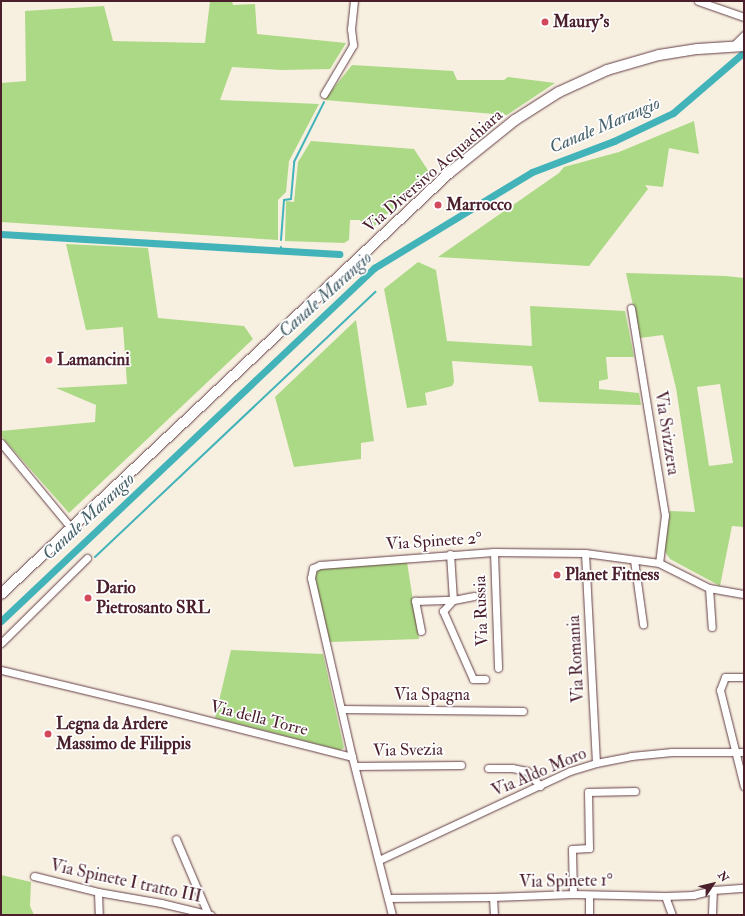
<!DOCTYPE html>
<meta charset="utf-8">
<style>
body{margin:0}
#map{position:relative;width:745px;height:916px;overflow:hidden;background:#f7efe0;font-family:"IM FELL Double Pica",serif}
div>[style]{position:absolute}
.green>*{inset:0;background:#acd985}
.stream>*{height:2px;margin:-1px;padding:0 1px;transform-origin:1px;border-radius:1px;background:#43b3ba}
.canal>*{height:7px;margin:-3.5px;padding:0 3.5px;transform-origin:3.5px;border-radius:3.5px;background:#43b3ba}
.roads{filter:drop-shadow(0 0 1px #643e46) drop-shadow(0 0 1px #643e46)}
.street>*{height:7px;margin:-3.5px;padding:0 3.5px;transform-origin:3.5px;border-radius:3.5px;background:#fff}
.secondary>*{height:10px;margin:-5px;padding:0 5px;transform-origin:5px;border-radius:5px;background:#fff}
.dots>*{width:11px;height:11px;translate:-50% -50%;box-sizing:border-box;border:2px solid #fff;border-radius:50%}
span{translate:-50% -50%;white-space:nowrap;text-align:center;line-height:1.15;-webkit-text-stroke:3.5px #fff;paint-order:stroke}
.poi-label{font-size:17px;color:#4a1f2b;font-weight:700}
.left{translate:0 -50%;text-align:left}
.street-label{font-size:17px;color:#4a1f2b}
.water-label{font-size:18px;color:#47626b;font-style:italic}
.frame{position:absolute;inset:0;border:2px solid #4a1f2b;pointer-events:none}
.north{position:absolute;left:693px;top:864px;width:40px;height:40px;-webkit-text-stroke:3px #fff;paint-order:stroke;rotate:55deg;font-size:11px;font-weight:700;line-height:16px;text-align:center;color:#4a1f2b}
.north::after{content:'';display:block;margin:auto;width:14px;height:18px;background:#4a1f2b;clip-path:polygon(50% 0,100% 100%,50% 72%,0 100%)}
</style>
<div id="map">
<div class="green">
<i style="clip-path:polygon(210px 1px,232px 1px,233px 5px,255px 4px,257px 34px,346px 43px,330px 69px,281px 70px,232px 67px,220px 100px,319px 104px,289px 161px,286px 192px,278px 200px,278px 240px,1px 222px,1px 83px,26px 81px,25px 11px,104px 6px,113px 41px,205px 43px)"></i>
<i style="clip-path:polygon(352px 65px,453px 71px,457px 80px,504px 80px,508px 77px,555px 83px,507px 115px,324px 100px)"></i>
<i style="clip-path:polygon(694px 121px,699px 154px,669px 148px,663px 187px,645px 185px,648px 189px,589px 266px,438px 257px,559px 173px,564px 167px,619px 152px)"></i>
<i style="clip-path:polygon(311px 141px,414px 149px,431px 175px,371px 229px,364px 226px,360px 220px,350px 220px,349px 240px,344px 243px,285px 241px,286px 201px,294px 202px,298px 162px)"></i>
<i style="clip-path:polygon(66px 244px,148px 248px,158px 318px,244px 326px,253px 339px,69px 513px,1px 436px,1px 431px,95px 422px,96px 405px,56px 388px,127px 384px,123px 327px,86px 330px)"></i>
<i style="clip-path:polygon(418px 262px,436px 270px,447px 341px,532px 346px,530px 306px,625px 311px,634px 357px,606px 357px,608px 379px,599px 381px,599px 389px,639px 393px,641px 405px,539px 402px,532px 366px,452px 361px,454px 382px,452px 386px,425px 393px,427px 405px,407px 408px,384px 289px)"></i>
<i style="clip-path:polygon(evenodd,626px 273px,726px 276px,744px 278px,744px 527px,732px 526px,720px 586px,670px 559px,664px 550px,670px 511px,695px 512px,676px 388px,663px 335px,640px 338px,626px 273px,720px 384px,733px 463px,709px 466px,697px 387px,720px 384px)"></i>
<i style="clip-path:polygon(356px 320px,374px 441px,361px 443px,361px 459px,294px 467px,275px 397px)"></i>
<i style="clip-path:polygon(407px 562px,419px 639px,330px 642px,313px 577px,321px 568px)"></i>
<i style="clip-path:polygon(231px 650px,323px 654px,344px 748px,340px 750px,215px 718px)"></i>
<i style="clip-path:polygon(1px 875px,31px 882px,30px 906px,34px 915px,1px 915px)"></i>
</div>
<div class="stream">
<i style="left:281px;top:240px;width:40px;rotate:-85.7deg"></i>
<i style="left:284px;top:200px;width:7px;rotate:-8deg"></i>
<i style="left:291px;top:199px;width:37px;rotate:-85deg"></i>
<i style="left:294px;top:162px;width:67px;rotate:-63.4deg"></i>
<i style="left:281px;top:250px;width:3px;rotate:-90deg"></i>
<i style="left:95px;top:557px;width:386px;rotate:-43.4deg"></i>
</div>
<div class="canal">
<i style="left:1px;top:234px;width:339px;rotate:3.4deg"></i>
<i style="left:1px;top:621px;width:514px;rotate:-43.42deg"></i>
<i style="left:374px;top:268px;width:185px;rotate:-31.3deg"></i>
<i style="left:532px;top:172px;width:88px;rotate:-20.7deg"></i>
<i style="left:614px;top:141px;width:65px;rotate:-25.4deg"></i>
<i style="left:673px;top:113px;width:92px;rotate:-40.6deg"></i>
</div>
<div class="roads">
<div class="street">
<i style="left:698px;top:1px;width:49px;rotate:19.2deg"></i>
<i style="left:733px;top:46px;width:16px;rotate:-45deg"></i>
<i style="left:324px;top:94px;width:57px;rotate:-59.4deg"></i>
<i style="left:353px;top:45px;width:16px;rotate:-97deg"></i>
<i style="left:351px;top:29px;width:28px;rotate:-84deg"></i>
<i style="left:631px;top:308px;width:210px;rotate:80.7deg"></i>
<i style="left:665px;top:515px;width:48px;rotate:97.1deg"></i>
<i style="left:1px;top:443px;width:110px;rotate:50.5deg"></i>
<i style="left:494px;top:552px;width:116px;rotate:88deg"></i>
<i style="left:585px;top:553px;width:210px;rotate:87deg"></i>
<i style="left:634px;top:560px;width:65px;rotate:82deg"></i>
<i style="left:709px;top:588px;width:39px;rotate:86deg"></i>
<i style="left:474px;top:596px;width:21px;rotate:169deg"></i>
<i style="left:453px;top:600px;width:15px;rotate:132deg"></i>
<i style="left:443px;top:611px;width:74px;rotate:66.2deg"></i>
<i style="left:473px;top:679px;width:12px"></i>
<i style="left:421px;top:631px;width:31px;rotate:-101deg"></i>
<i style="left:415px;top:601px;width:38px;rotate:-2deg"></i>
<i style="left:453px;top:600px;width:46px;rotate:-93.7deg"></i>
<i style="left:1px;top:643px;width:121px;rotate:-44.7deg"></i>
<i style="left:1px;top:670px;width:163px;rotate:13.5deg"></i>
<i style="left:159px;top:708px;width:199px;rotate:14.2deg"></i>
<i style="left:744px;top:677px;width:19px;rotate:180deg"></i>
<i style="left:725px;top:677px;width:14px;rotate:111deg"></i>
<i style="left:720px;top:690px;width:99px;rotate:76deg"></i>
<i style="left:342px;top:709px;width:181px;rotate:0.6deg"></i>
<i style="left:355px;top:766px;width:106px;rotate:-0.5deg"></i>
<i style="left:488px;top:768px;width:24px"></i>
<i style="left:512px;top:768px;width:15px;rotate:11deg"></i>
<i style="left:527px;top:771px;width:20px;rotate:49deg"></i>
<i style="left:176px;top:839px;width:82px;rotate:66.9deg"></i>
<i style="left:379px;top:860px;width:211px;rotate:-25deg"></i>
<i style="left:570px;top:771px;width:27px;rotate:-17deg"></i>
<i style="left:596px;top:763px;width:36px;rotate:-11deg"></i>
<i style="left:631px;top:756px;width:41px;rotate:-5.6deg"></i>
<i style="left:672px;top:752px;width:72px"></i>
<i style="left:34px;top:876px;width:66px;rotate:14deg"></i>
<i style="left:98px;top:892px;width:64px;rotate:9.9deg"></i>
<i style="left:161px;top:903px;width:51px;rotate:13.5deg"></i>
<i style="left:98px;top:892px;width:23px;rotate:88deg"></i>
<i style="left:573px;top:894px;width:45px;rotate:-91.3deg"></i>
<i style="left:572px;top:849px;width:17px;rotate:-3deg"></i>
<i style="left:589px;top:848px;width:56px;rotate:-91deg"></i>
<i style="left:588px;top:792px;width:47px;rotate:-1.2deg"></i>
<i style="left:589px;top:895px;width:20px;rotate:90deg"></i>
<i style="left:665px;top:896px;width:20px;rotate:70deg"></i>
<i style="left:493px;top:897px;width:18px;rotate:87deg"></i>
<i style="left:388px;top:898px;width:105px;rotate:-0.5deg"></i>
<i style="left:493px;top:897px;width:80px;rotate:-2.1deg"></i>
<i style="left:573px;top:894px;width:92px;rotate:1.2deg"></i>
<i style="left:665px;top:896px;width:28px;rotate:-2deg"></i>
<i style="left:693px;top:895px;width:21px;rotate:-14deg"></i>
<i style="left:713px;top:890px;width:31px;rotate:-4deg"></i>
<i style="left:392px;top:915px;width:163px;rotate:-104.2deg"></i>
<i style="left:352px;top:757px;width:184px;rotate:-102.9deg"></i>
<i style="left:311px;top:578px;width:10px;rotate:-79deg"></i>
<i style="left:313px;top:568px;width:8px;rotate:-23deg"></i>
<i style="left:320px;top:565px;width:174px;rotate:-4.3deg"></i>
<i style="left:494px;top:552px;width:91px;rotate:0.6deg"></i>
<i style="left:585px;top:553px;width:75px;rotate:7.7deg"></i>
<i style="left:659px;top:563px;width:56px;rotate:26.6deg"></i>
<i style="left:709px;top:588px;width:36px;rotate:10deg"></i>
<i style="left:712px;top:915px;width:25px;rotate:-88deg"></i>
</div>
<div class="secondary">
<i style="left:1px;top:594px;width:615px;rotate:-43.22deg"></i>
<i style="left:449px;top:173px;width:85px;rotate:-38.8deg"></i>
<i style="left:515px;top:120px;width:52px;rotate:-32.5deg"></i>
<i style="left:559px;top:92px;width:53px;rotate:-24.6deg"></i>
<i style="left:607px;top:70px;width:54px;rotate:-16.1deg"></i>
<i style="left:659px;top:55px;width:39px;rotate:-9deg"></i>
<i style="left:698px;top:49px;width:46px;rotate:-3.7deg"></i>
</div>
</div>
<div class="dots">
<i style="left:545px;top:22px;background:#d1495b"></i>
<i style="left:438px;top:205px;background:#d1495b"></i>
<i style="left:49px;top:360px;background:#d1495b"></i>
<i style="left:557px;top:575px;background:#d1495b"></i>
<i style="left:88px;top:598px;background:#d1495b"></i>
<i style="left:48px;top:734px;background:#d1495b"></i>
</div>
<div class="poi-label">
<span class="left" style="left:553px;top:22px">Maury's</span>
<span class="left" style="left:446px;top:205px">Marrocco</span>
<span class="left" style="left:57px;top:360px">Lamancini</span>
<span class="left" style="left:565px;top:575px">Planet Fitness</span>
<span class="left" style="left:96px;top:598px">Dario<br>Pietrosanto SRL</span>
<span class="left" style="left:56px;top:734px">Legna da Ardere<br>Massimo de Filippis</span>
</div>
<div class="street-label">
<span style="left:433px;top:171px;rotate:-41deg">Via Diversivo Acquachiara</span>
<span style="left:667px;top:433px;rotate:81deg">Via Svizzera</span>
<span style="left:434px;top:541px;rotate:-4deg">Via Spinete 2°</span>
<span style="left:481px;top:611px;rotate:-92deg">Via Russia</span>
<span style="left:576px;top:659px;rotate:-93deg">Via Romania</span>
<span style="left:432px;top:695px">Via Spagna</span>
<span style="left:259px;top:718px;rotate:14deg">Via della Torre</span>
<span style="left:408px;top:750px;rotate:-1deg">Via Svezia</span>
<span style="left:539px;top:772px;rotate:-23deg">Via Aldo Moro</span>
<span style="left:126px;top:881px;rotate:12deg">Via Spinete I tratto III</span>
<span style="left:566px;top:881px;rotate:-1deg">Via Spinete 1°</span>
</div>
<div class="water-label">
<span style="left:605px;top:126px;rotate:-23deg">Canale Marangio</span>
<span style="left:326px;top:295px;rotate:-42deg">Canale Marangio</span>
<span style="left:89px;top:517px;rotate:-43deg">Canale Marangio</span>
</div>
<div class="frame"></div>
<div class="north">N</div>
</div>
